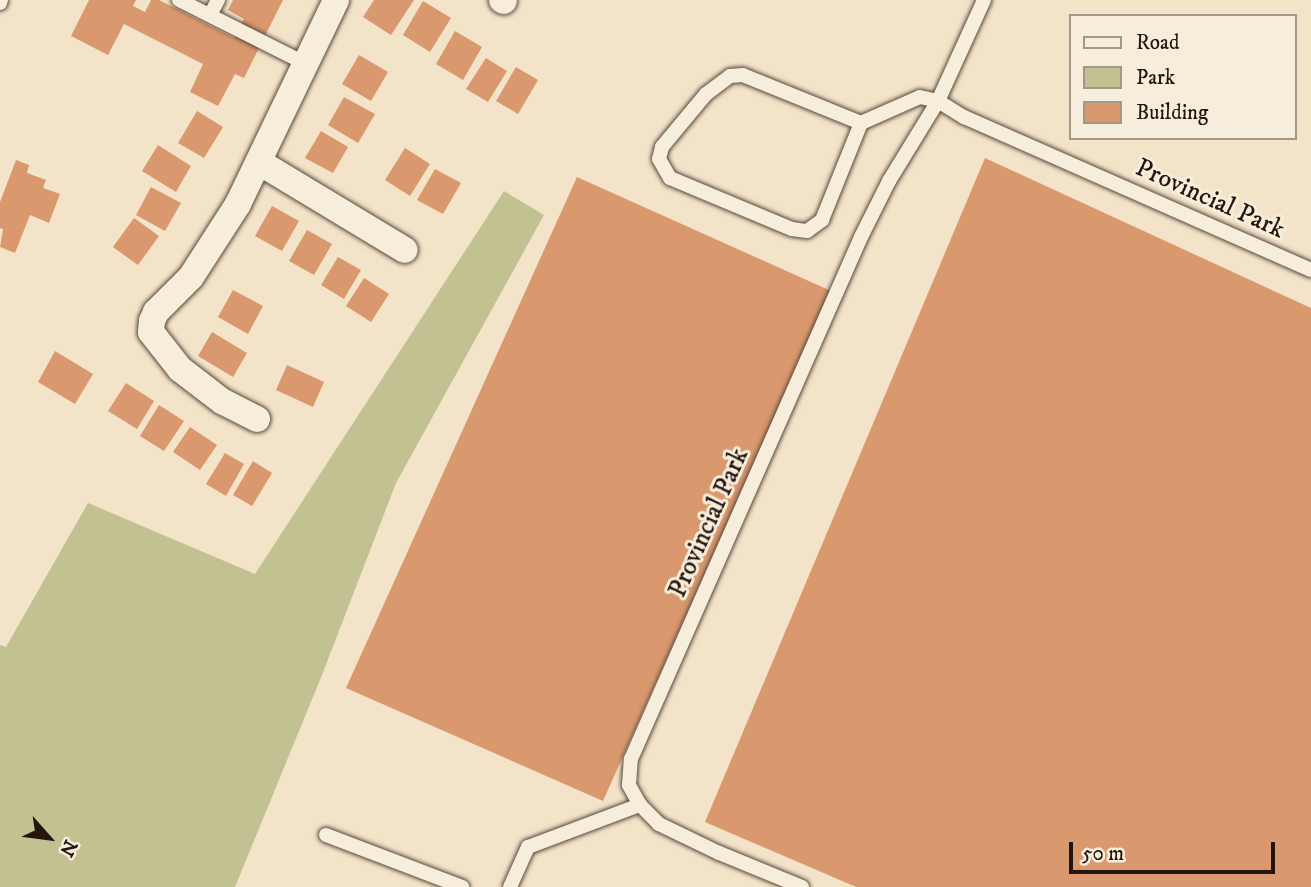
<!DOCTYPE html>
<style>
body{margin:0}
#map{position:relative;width:1311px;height:887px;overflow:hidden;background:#f3e3c8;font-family:"IM FELL DW Pica",serif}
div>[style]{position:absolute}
.green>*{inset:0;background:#c2c191}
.building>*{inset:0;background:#da986e}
.roads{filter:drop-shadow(0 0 2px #58483d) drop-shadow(0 0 2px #58483d)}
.lane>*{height:14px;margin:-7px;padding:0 7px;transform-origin:7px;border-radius:7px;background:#f7eddb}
.street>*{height:26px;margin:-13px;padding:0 13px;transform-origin:13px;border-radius:13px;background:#f7eddb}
span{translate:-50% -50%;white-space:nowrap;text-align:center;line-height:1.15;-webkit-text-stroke:6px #f7eddb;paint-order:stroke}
.street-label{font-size:26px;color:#24150f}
.legend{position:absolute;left:1069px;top:14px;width:228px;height:126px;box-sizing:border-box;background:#f7eddb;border:2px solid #a39789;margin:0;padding:9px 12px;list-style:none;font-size:21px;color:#24150f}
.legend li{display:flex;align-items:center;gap:14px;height:35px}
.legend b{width:35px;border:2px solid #a39789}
.north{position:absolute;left:14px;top:803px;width:70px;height:70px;-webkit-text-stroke:5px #f7eddb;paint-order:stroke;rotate:118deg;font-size:19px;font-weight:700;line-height:28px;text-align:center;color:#24150f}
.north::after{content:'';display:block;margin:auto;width:24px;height:32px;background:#24150f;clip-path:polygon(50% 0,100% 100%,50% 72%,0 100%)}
.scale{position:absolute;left:1069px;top:842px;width:206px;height:32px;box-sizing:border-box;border:4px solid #24150f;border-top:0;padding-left:9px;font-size:21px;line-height:24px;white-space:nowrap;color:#24150f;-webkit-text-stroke:5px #f7eddb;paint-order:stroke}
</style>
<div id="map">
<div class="green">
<i style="clip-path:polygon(504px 191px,544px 215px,396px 483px,322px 675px,235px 887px,0 887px,0 645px,6px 647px,88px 503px,255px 574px)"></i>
</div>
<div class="building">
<i style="clip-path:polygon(89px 0,136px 0,133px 6px,145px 12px,151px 0,159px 0,234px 38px,244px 19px,228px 10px,233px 0,283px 0,244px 78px,235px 74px,218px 106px,190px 92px,203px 64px,124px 24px,108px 55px,71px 36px)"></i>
<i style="clip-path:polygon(374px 0,414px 0,391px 35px,363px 17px)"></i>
<i style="clip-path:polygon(423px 1px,451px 18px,430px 52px,403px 35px)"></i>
<i style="clip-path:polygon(455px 31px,482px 47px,463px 80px,436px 64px)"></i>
<i style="clip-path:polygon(359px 55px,388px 72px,371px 101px,342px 84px)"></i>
<i style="clip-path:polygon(486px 58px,507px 71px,488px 102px,466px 89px)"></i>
<i style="clip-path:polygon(516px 67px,538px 80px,518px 114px,496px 101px)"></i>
<i style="clip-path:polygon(344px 97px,375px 114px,358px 143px,328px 125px)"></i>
<i style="clip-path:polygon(197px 111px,223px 127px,204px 158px,178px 143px)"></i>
<i style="clip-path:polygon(321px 131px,348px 147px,333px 173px,305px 158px)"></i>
<i style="clip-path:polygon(158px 145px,191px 166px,176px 192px,142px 171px)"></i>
<i style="clip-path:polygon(405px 148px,430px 164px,410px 196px,385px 180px)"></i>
<i style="clip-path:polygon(985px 158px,1311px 308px,1311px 887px,856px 887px,705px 822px)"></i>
<i style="clip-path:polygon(16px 160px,29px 165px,27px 173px,46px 180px,43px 188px,60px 194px,49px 223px,30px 215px,15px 253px,0 247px,3px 229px,0 228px,0 202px)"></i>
<i style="clip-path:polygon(435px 169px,461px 183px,443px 214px,417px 200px)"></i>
<i style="clip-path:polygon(577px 177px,831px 291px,603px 801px,346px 688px)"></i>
<i style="clip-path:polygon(151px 187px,181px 203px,165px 231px,136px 215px)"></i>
<i style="clip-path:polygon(272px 206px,299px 221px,282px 251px,255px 236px)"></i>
<i style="clip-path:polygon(134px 218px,159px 236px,138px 265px,113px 247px)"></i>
<i style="clip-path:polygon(307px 230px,332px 244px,314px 275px,289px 261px)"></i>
<i style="clip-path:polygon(338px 257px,361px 270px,344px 299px,321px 285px)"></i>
<i style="clip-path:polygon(364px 278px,389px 294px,371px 322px,346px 306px)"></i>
<i style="clip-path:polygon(233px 290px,263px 306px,248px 334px,218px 317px)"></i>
<i style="clip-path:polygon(212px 332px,247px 353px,233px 377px,198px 356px)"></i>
<i style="clip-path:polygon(55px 351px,93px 374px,75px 404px,38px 382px)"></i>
<i style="clip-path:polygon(287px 365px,324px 382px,313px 407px,276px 390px)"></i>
<i style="clip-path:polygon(126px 383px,154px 401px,137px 429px,108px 411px)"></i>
<i style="clip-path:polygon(159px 405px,184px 421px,164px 451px,140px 436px)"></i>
<i style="clip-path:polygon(190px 427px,217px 445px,200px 470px,173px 452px)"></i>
<i style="clip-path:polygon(225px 453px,244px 464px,226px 496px,206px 484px)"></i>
<i style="clip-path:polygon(253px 461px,272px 473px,252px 506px,233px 495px)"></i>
</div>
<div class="roads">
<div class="lane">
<i style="left:179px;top:0;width:140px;rotate:26.7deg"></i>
<i style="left:0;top:3px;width:3px;rotate:-72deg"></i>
<i style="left:210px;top:15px;width:17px;rotate:-62deg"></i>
<i style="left:861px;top:123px;width:127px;rotate:-157.9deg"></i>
<i style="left:743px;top:75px;width:13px;rotate:176deg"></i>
<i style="left:730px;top:76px;width:30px;rotate:143deg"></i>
<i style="left:706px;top:94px;width:69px;rotate:129.7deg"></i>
<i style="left:662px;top:147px;width:12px;rotate:104deg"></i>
<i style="left:659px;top:159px;width:22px;rotate:60deg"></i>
<i style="left:670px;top:178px;width:132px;rotate:22.7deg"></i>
<i style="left:792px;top:229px;width:15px;rotate:8deg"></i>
<i style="left:807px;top:231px;width:19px;rotate:-36deg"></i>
<i style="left:822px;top:220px;width:105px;rotate:-68.1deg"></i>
<i style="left:861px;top:123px;width:64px;rotate:-23.8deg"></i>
<i style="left:920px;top:97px;width:18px;rotate:13deg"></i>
<i style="left:938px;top:101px;width:31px;rotate:32deg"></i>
<i style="left:964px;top:117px;width:379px;rotate:23.8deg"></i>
<i style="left:326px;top:835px;width:146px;rotate:20.9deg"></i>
<i style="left:510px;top:887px;width:44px;rotate:-65.8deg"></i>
<i style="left:528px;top:847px;width:120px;rotate:-20.6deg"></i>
<i style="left:802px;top:887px;width:90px;rotate:-157.7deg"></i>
<i style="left:719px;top:853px;width:67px;rotate:-154.2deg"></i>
<i style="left:659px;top:824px;width:27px;rotate:-135deg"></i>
<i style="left:640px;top:805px;width:23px;rotate:-119deg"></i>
<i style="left:629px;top:785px;width:26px;rotate:-86deg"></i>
<i style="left:631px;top:759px;width:570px;rotate:-66.22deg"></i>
<i style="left:861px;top:237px;width:63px;rotate:-63.4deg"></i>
<i style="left:889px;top:181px;width:94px;rotate:-58.5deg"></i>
<i style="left:938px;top:101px;width:111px;rotate:-65.5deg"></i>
</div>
<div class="street">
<i style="left:502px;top:0;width:2px;rotate:27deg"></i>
<i style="left:259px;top:162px;width:170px;rotate:31.1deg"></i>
<i style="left:257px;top:419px;width:38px;rotate:-153deg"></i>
<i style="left:223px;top:402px;width:54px;rotate:-142.5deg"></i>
<i style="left:180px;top:369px;width:47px;rotate:-128.1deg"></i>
<i style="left:151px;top:332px;width:11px;rotate:-85deg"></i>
<i style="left:152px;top:321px;width:10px;rotate:-66deg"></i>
<i style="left:156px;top:312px;width:49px;rotate:-45deg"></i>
<i style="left:191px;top:277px;width:87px;rotate:-57.2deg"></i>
<i style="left:238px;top:204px;width:226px;rotate:-64.3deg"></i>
</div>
</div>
<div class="street-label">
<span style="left:1210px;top:199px;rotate:24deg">Provincial Park</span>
<span style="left:709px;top:523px;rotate:-66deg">Provincial Park</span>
</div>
<ul class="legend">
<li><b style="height:9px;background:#f7eddb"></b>Road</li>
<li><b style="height:19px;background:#c2c191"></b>Park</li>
<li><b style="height:19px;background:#da986e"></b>Building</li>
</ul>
<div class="north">N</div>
<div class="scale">50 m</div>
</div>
